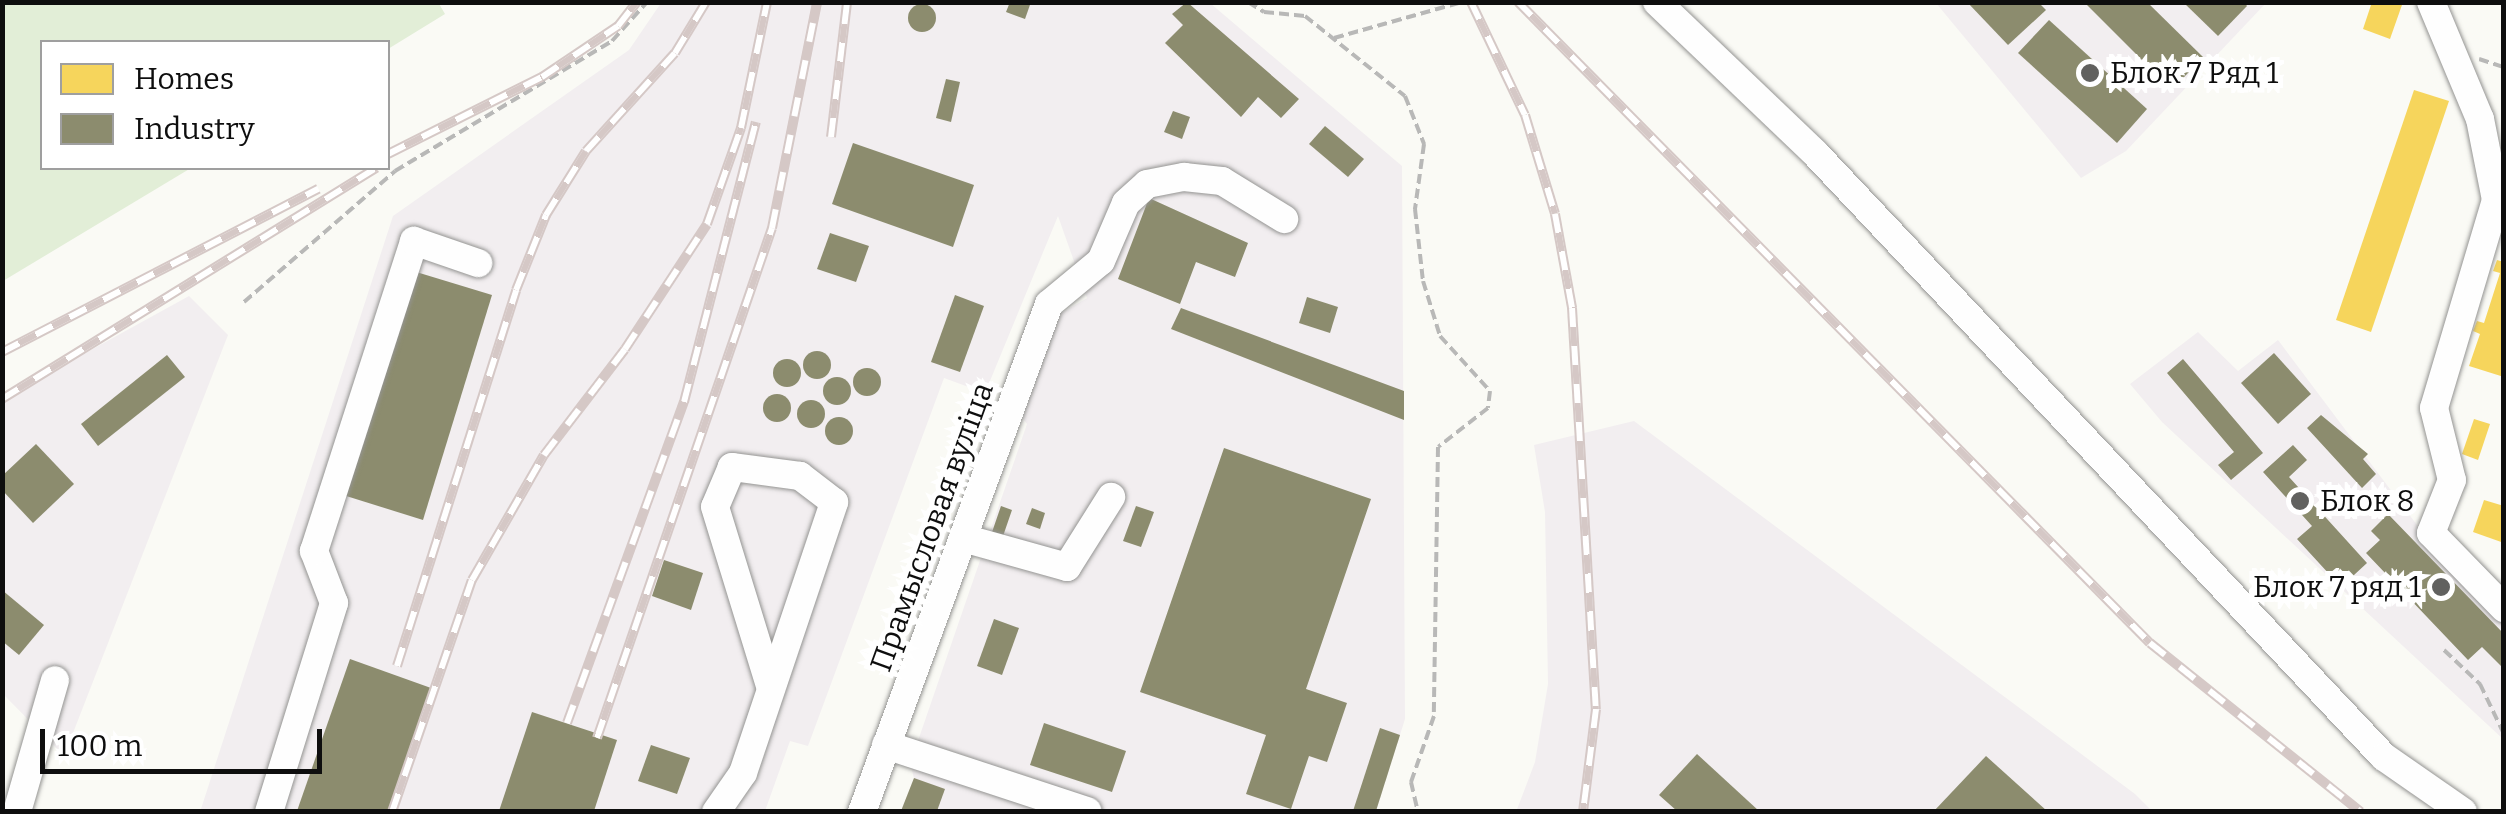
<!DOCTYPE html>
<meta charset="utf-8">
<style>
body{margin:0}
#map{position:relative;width:2506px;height:814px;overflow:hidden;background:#fafaf5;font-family:Bitter,serif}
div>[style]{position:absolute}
.industrial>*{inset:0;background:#f2eef0}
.green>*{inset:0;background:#e2eed7}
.homes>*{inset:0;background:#f6d55c}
.industry>*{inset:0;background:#8c8c6e}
.round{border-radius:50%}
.path>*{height:4px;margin-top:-2px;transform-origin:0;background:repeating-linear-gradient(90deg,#b8b8b7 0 10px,transparent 0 15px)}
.roads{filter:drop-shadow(0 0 2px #949492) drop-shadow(0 0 2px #949492)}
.minor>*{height:28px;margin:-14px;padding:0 14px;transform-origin:14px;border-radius:14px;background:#fefefe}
.rail>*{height:10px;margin-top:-5px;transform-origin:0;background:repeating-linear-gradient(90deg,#fff 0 19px,#d5c8c6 0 38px);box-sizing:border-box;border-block:2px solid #d5c8c6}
.dots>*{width:28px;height:28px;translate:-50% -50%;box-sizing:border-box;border:5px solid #fff;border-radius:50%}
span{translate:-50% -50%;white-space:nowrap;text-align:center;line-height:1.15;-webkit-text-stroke:10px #fff;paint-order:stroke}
.poi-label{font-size:30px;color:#0e0e0e}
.left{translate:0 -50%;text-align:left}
.right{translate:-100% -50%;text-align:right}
.street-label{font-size:30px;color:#0e0e0e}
.frame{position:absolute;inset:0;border:5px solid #0e0e0e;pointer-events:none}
.legend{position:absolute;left:40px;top:40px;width:350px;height:130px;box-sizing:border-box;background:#fff;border:2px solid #9f9f9f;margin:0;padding:12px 18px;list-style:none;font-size:30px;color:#0e0e0e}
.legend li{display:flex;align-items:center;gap:20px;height:50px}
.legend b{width:50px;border:2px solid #9f9f9f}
.scale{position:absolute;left:40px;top:729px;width:282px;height:45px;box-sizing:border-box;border:5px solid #0e0e0e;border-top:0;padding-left:12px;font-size:30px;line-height:35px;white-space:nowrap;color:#0e0e0e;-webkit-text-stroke:8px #fff;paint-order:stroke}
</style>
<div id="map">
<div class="industrial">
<i style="clip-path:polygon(661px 3px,1210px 3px,1402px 166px,1405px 719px,1376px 811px,901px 811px,914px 778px,910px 764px,1027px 424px,1020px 415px,1055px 317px,1087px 298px,1058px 216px,985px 393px,944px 378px,808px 746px,790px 741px,765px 811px,200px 812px,393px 216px,629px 50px)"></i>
<i style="clip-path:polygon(1936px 3px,2266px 3px,2126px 151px,2081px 178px)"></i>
<i style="clip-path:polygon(189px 296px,228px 335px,64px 756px,3px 694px,2px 399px)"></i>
<i style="clip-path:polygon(2198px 332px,2238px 371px,2278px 340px,2426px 537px,2503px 616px,2503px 739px,2162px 422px,2130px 384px)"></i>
<i style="clip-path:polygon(1634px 421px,2135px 794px,2152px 811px,1516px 812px,1535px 762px,1548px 684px,1545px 512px,1534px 445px)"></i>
</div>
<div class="green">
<i style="clip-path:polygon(3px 2px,438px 2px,445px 14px,388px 49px,388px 42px,42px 42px,42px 168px,191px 168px,3px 281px)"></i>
</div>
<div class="homes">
<i style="clip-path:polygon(2372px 2px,2403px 2px,2390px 39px,2363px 29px)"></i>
<i style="clip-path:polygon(2414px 90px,2449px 101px,2371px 332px,2336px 320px)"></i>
<i style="clip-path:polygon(2497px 260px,2504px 262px,2504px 377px,2469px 366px,2480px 334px,2473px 331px,2477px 321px,2484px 323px,2500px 273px,2493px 271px)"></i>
<i style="clip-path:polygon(2474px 419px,2490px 424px,2478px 460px,2462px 454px)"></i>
<i style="clip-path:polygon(2484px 500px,2504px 506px,2504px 543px,2473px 532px)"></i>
</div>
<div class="industry">
<i style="clip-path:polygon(1010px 2px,1031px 2px,1025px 19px,1006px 12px)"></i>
<i style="clip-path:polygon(1187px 2px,1299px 99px,1281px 118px,1258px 97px,1241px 117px,1165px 43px,1183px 25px,1172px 14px)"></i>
<i style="clip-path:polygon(1967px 2px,2038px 2px,2046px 10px,2008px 45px)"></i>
<i style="clip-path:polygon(2084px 2px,2147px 2px,2203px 57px,2172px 90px)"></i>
<i style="clip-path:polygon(2183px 2px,2244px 2px,2247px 6px,2218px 36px)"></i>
<i class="round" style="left:908px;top:4px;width:28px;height:28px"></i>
<i style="clip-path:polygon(2049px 20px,2147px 109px,2117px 143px,2018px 53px)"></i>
<i style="clip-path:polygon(946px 79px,960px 82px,951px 122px,936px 118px)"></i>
<i style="clip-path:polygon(1173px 111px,1190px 117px,1182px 139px,1164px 132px)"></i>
<i style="clip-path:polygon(1325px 126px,1364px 159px,1348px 177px,1309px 144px)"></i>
<i style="clip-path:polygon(853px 143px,974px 185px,953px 247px,832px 204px)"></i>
<i style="clip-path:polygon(1149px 198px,1248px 243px,1235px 277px,1196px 262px,1180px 304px,1118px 279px)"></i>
<i style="clip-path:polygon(830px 233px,869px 246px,856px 282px,817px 269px)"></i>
<i style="clip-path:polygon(413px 271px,492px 295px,423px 520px,343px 495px)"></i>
<i style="clip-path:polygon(955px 295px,984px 306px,960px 372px,931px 362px)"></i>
<i style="clip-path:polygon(1307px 297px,1338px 307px,1330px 333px,1299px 323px)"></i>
<i style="clip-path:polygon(1181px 308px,1404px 391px,1404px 420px,1171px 329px)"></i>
<i class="round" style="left:803px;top:351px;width:28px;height:28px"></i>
<i style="clip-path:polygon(2274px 353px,2311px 394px,2278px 424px,2241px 383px)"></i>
<i style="clip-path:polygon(167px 355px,185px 377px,98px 446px,81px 424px)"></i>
<i class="round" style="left:773px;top:359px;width:28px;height:28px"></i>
<i style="clip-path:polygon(2183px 359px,2263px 453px,2231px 480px,2218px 465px,2234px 452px,2167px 373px)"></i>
<i class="round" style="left:853px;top:368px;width:28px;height:28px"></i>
<i class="round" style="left:823px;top:377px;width:28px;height:28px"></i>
<i class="round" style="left:763px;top:394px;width:28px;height:28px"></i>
<i class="round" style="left:797px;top:400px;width:28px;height:28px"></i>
<i style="clip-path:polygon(2321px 415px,2368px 454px,2363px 459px,2376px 474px,2362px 488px,2307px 428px)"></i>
<i class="round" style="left:825px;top:417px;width:28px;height:28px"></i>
<i style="clip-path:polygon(36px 444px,74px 484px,33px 523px,2px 490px,2px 476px)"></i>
<i style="clip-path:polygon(2293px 445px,2307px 460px,2289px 477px,2367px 563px,2341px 587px,2297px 539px,2312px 526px,2263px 472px)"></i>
<i style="clip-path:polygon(1224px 448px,1371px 499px,1306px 689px,1347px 703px,1327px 762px,1309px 756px,1291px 809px,1246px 794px,1266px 735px,1140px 692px)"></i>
<i style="clip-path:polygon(1001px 506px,1012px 510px,1002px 539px,991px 535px)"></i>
<i style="clip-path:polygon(1136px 506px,1154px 512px,1141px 547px,1123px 541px)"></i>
<i style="clip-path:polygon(1032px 508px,1045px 513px,1040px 529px,1026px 524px)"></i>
<i style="clip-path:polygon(2388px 514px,2504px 634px,2504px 669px,2482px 647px,2468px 660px,2366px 553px,2380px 540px,2371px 531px)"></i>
<i style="clip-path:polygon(664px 560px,703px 573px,691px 610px,652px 596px)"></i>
<i style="clip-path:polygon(2px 590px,44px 625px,19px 655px,2px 641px)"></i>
<i style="clip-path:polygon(994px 619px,1019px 628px,1002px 675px,977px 666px)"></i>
<i style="clip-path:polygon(350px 659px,431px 688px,388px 811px,297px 811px)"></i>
<i style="clip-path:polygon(532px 712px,617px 740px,594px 811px,499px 811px)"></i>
<i style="clip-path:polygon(1044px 723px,1126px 751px,1112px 792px,1030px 765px)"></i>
<i style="clip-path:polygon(1380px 728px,1400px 735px,1376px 811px,1353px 811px)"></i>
<i style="clip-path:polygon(651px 745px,690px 758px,677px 794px,638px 781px)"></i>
<i style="clip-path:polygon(1697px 754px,1759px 811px,1677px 811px,1659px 795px)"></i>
<i style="clip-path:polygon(1986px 756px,2047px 811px,1934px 811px)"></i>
<i style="clip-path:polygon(914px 778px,945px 789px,937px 811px,901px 811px)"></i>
</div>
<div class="path">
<i style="left:1248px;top:2px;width:19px;rotate:32deg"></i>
<i style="left:1264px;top:12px;width:41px;rotate:5.6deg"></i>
<i style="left:1305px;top:16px;width:128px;rotate:38.7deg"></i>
<i style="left:1405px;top:96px;width:52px;rotate:68.4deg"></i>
<i style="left:1424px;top:144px;width:66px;rotate:97.9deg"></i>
<i style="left:1415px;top:209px;width:72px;rotate:83.7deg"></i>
<i style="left:1423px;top:281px;width:58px;rotate:72.8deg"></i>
<i style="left:1440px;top:336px;width:74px;rotate:47.7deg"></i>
<i style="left:1490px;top:391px;width:17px;rotate:97deg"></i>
<i style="left:1488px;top:408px;width:63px;rotate:142deg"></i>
<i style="left:1438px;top:447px;width:269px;rotate:90.9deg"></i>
<i style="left:1434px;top:716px;width:70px;rotate:109.2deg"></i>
<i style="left:1411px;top:782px;width:31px;rotate:77deg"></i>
<i style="left:2256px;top:3px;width:1px;rotate:-90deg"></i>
<i style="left:1334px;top:38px;width:133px;rotate:-15.7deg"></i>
<i style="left:2479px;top:59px;width:26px;rotate:18deg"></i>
<i style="left:244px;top:302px;width:200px;rotate:-40.9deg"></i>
<i style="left:395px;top:171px;width:253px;rotate:-30.9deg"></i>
<i style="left:612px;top:41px;width:52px;rotate:-48.1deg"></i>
<i style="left:2444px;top:650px;width:50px;rotate:43.4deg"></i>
<i style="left:2480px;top:684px;width:55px;rotate:64.4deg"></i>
</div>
<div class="roads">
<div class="minor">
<i style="left:1657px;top:2px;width:217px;rotate:43.7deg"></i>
<i style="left:1814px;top:152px;width:831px;rotate:46.71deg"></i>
<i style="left:2384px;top:757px;width:96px;rotate:34.8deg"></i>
<i style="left:2431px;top:2px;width:127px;rotate:67.3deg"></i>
<i style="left:2480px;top:119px;width:83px;rotate:78.8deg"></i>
<i style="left:2496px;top:200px;width:217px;rotate:106.6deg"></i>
<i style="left:2434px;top:408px;width:74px;rotate:76deg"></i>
<i style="left:2452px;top:480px;width:57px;rotate:111.6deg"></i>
<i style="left:2431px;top:533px;width:105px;rotate:45.8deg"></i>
<i style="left:963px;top:538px;width:108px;rotate:15.6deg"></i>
<i style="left:1067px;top:567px;width:83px;rotate:-57.8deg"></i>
<i style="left:886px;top:745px;width:212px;rotate:18.2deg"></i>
<i style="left:17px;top:812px;width:137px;rotate:-73.9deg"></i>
<i style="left:269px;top:812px;width:219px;rotate:-72.7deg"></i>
<i style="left:334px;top:603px;width:56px;rotate:-111deg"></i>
<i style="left:314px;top:551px;width:326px;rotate:-72.1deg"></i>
<i style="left:414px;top:241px;width:68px;rotate:19deg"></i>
<i style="left:716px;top:812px;width:47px;rotate:-55.3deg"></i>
<i style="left:743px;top:773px;width:286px;rotate:-71.4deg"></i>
<i style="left:834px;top:502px;width:43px;rotate:-142.6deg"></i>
<i style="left:800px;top:476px;width:69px;rotate:-172.5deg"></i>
<i style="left:732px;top:467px;width:43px;rotate:113deg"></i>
<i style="left:715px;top:507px;width:190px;rotate:72.9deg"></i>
<i style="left:862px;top:812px;width:541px;rotate:-69.79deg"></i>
<i style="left:1049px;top:304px;width:67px;rotate:-39.6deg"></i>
<i style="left:1101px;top:261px;width:63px;rotate:-66.7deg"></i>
<i style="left:1126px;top:203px;width:28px;rotate:-42deg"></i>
<i style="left:1147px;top:184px;width:38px;rotate:-11deg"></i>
<i style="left:1184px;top:177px;width:38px;rotate:6deg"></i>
<i style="left:1222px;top:181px;width:73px;rotate:31.5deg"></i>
</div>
</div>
<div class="rail">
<i style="left:1471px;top:2px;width:125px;rotate:64.5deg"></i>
<i style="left:1525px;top:115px;width:103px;rotate:73.1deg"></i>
<i style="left:1555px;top:214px;width:96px;rotate:79.7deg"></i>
<i style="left:1572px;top:308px;width:402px;rotate:86.6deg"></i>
<i style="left:1596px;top:709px;width:104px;rotate:97.2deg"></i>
<i style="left:1518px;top:2px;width:900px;rotate:45.41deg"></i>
<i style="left:2150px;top:643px;width:270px;rotate:38.7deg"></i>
<i style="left:831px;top:137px;width:136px;rotate:-83.2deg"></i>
<i style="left:388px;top:154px;width:172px;rotate:-26.6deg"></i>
<i style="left:542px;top:77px;width:92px;rotate:-33.9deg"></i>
<i style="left:618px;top:26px;width:31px;rotate:-52deg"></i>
<i style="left:2px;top:352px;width:356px;rotate:-27.3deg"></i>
<i style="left:2px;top:399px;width:440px;rotate:-31.7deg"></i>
<i style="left:397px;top:666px;width:394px;rotate:-72.4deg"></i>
<i style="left:516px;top:290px;width:81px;rotate:-68.2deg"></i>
<i style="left:546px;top:215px;width:75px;rotate:-58deg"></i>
<i style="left:586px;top:151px;width:132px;rotate:-47.8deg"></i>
<i style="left:675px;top:53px;width:60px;rotate:-58.7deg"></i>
<i style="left:567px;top:723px;width:342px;rotate:-70deg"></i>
<i style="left:684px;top:402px;width:289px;rotate:-75.6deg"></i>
<i style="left:597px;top:738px;width:539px;rotate:-71.06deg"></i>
<i style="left:772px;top:228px;width:230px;rotate:-78.7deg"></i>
<i style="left:392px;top:812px;width:245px;rotate:-71deg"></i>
<i style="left:472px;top:580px;width:144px;rotate:-60.1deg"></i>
<i style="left:544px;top:455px;width:133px;rotate:-52.6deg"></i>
<i style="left:625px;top:349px;width:149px;rotate:-56.7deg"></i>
<i style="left:707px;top:224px;width:102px;rotate:-70.5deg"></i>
<i style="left:741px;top:128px;width:129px;rotate:-78.3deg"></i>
</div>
<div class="dots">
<i style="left:2090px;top:73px;background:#61615f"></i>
<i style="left:2300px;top:501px;background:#61615f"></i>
<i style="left:2441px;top:587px;background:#61615f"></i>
</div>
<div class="poi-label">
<span class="left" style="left:2110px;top:73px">Блок 7 Ряд 1</span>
<span class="left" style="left:2320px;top:501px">Блок 8</span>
<span class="right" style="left:2421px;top:587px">Блок 7 ряд 1</span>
</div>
<div class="street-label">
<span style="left:932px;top:527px;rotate:-70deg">Прамысловая вуліца</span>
</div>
<div class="frame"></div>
<ul class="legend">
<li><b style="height:28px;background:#f6d55c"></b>Homes</li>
<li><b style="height:28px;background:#8c8c6e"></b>Industry</li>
</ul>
<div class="scale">100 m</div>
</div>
